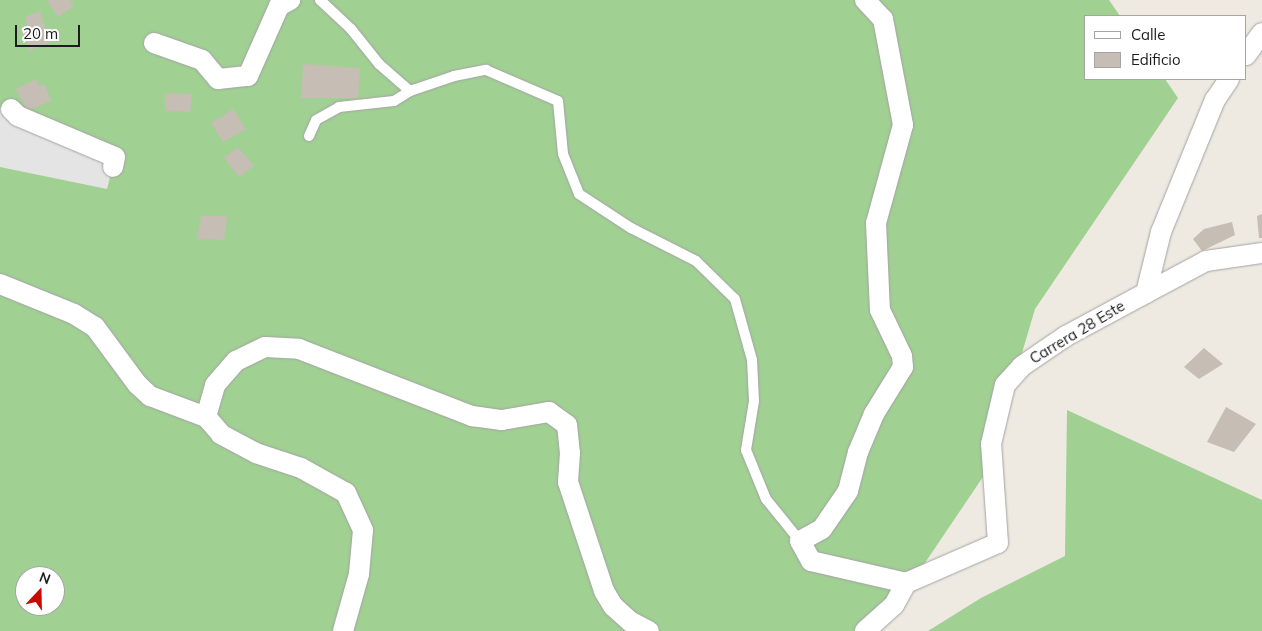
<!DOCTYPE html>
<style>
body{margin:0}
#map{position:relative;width:1262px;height:631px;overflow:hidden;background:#eeeae1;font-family:Mulish,sans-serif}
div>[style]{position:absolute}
.forest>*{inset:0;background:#a1d093}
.parking>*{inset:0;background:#e4e4e4}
.building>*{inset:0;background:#c6bdb4}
.roads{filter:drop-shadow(0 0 1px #a3a3a3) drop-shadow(0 0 1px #a3a3a3)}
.lane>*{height:10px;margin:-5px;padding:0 5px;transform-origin:5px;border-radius:5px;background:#fff}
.street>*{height:20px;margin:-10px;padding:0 10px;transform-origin:10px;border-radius:10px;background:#fff}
span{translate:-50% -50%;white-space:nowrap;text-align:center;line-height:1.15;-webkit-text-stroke:4.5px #fff;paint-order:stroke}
.street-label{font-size:15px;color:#1c1c1c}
.legend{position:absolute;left:1084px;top:15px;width:162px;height:65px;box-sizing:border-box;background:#fff;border:1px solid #a4a4a4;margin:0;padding:6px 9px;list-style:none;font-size:15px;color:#1c1c1c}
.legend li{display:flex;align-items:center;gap:10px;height:25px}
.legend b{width:25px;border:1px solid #a4a4a4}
.north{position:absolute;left:15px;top:566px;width:50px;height:50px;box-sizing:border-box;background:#fff;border:1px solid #a4a4a4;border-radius:50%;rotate:21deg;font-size:14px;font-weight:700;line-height:20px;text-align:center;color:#1c1c1c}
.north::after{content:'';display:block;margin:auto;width:18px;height:22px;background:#c80b00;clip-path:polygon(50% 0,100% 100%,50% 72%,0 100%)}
.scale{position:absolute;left:15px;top:25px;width:65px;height:22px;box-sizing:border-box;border:2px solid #1c1c1c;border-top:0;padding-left:6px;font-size:15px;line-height:18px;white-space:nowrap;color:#1c1c1c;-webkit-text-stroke:4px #fff;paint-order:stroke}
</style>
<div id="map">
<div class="forest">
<i style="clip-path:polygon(evenodd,0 0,1109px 0,1120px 16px,1086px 16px,1086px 79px,1165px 79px,1178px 98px,1035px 309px,987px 471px,879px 631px,0 631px,0 0,25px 576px,55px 576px,55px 606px,25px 606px,25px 576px)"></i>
<i style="clip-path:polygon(1067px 410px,1262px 500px,1262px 631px,928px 631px,981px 598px,1065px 556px)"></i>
</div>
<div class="parking">
<i style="clip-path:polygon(0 107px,15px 110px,115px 157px,107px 189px,0 167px)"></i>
</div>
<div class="building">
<i style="clip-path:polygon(47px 0,70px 0,74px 6px,58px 17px)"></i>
<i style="clip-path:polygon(40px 11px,50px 43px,30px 50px,20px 29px,27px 25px,25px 17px)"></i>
<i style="clip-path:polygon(303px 64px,360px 68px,358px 98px,301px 98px)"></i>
<i style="clip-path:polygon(36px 79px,38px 85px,45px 85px,51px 101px,27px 111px,16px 89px)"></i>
<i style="clip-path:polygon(165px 93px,192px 94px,190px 112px,165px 111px)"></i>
<i style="clip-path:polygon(233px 109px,246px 129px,223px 142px,211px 123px)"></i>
<i style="clip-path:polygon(238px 147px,254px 166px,239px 177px,224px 158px)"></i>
<i style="clip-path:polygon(1262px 214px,1262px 238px,1259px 238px,1257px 216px)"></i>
<i style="clip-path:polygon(201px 216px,227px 216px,224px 240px,197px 239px)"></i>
<i style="clip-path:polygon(1232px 222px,1235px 235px,1202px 251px,1193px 239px,1204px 229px)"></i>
<i style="clip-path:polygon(1204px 348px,1223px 364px,1199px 379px,1184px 367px)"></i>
<i style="clip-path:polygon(1226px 407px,1256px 424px,1234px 452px,1207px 442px)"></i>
</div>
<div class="roads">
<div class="lane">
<i style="left:320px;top:0;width:42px;rotate:43.1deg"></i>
<i style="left:351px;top:29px;width:45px;rotate:51.3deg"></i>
<i style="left:379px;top:64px;width:41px;rotate:41.1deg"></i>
<i style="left:410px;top:91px;width:46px;rotate:-18.8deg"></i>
<i style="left:454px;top:76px;width:33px;rotate:-11deg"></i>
<i style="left:486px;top:70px;width:78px;rotate:23.3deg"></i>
<i style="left:558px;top:101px;width:53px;rotate:84.6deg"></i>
<i style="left:563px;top:154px;width:43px;rotate:68.2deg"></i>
<i style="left:579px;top:194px;width:62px;rotate:33.2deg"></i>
<i style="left:631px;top:228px;width:73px;rotate:26.9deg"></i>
<i style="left:696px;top:261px;width:54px;rotate:44.3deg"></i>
<i style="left:735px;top:299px;width:63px;rotate:74.4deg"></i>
<i style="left:752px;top:360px;width:41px;rotate:87.2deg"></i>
<i style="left:754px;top:401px;width:50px;rotate:99.3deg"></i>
<i style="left:746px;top:450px;width:53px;rotate:67.8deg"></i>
<i style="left:766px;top:499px;width:54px;rotate:51deg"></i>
<i style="left:309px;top:136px;width:17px;rotate:-66deg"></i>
<i style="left:316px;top:120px;width:26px;rotate:-29deg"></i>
<i style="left:339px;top:107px;width:55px;rotate:-6.2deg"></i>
<i style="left:394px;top:101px;width:19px;rotate:-32deg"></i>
</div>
<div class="street">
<i style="left:865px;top:0;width:26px;rotate:47deg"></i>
<i style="left:883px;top:19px;width:108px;rotate:79.3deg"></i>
<i style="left:903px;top:125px;width:102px;rotate:105.4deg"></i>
<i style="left:876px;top:223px;width:87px;rotate:87.4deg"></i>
<i style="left:880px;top:310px;width:51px;rotate:64.4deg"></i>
<i style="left:902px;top:356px;width:11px;rotate:85deg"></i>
<i style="left:903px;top:367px;width:55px;rotate:121.7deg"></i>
<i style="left:874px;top:414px;width:41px;rotate:112.8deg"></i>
<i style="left:858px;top:452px;width:40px;rotate:104.4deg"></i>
<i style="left:848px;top:491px;width:46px;rotate:124.4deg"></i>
<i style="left:822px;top:529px;width:25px;rotate:151deg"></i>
<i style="left:800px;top:541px;width:23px;rotate:61deg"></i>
<i style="left:811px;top:561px;width:98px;rotate:13deg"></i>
<i style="left:906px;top:583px;width:100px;rotate:-23.5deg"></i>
<i style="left:998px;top:543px;width:99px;rotate:-94deg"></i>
<i style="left:991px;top:444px;width:61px;rotate:-76.7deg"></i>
<i style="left:1005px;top:385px;width:25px;rotate:-48deg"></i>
<i style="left:1022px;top:366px;width:53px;rotate:-34.3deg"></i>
<i style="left:1066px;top:336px;width:91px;rotate:-28.3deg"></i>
<i style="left:1146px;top:293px;width:63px;rotate:-76.2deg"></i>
<i style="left:1161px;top:232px;width:143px;rotate:-67.8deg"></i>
<i style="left:1215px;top:100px;width:25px;rotate:-56deg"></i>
<i style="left:154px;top:43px;width:51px;rotate:19.5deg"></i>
<i style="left:202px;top:60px;width:25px;rotate:50deg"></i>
<i style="left:218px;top:79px;width:30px;rotate:-6deg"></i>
<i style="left:248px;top:76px;width:77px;rotate:-66.1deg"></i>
<i style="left:279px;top:6px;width:13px;rotate:-29deg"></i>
<i style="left:1246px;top:55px;width:27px;rotate:-54deg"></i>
<i style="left:11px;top:109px;width:10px;rotate:45deg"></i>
<i style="left:18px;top:116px;width:105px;rotate:22.9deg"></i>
<i style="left:115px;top:157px;width:10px;rotate:101deg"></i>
<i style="left:0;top:284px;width:80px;rotate:22.1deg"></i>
<i style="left:74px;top:314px;width:25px;rotate:32deg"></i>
<i style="left:95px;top:327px;width:71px;rotate:53.6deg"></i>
<i style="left:137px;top:384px;width:18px;rotate:43deg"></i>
<i style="left:150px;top:396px;width:60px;rotate:20.6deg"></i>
<i style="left:1146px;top:293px;width:68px;rotate:-28.1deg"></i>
<i style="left:1206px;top:261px;width:57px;rotate:-8.1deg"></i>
<i style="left:343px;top:631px;width:59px;rotate:-74.3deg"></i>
<i style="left:359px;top:574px;width:44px;rotate:-84.8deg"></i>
<i style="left:363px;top:530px;width:41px;rotate:-114.7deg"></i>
<i style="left:346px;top:493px;width:51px;rotate:-150.9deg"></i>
<i style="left:301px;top:468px;width:47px;rotate:-161.6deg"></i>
<i style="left:256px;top:453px;width:40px;rotate:-152deg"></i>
<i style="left:221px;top:434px;width:23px;rotate:-131deg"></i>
<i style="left:206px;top:417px;width:33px;rotate:-74deg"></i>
<i style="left:215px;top:385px;width:32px;rotate:-49deg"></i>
<i style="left:236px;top:361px;width:32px;rotate:-26deg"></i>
<i style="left:265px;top:347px;width:34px;rotate:3deg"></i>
<i style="left:299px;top:349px;width:186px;rotate:21.2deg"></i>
<i style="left:472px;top:416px;width:30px;rotate:8deg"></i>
<i style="left:502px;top:420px;width:48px;rotate:-9.7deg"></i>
<i style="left:549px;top:412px;width:22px;rotate:36deg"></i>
<i style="left:567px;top:425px;width:28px;rotate:84deg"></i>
<i style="left:570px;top:453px;width:29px;rotate:94deg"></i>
<i style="left:568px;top:482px;width:115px;rotate:71.7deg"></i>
<i style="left:604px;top:591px;width:17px;rotate:59deg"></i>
<i style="left:613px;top:606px;width:24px;rotate:42deg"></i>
<i style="left:631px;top:622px;width:20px;rotate:27deg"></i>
<i style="left:865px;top:631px;width:39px;rotate:-42deg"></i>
<i style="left:894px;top:605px;width:25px;rotate:-61deg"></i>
</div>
</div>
<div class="street-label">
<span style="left:1077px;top:332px;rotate:-31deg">Carrera 28 Este</span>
</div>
<ul class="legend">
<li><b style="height:6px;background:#fff"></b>Calle</li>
<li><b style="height:14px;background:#c6bdb4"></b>Edificio</li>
</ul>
<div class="north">N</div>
<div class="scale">20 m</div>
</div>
